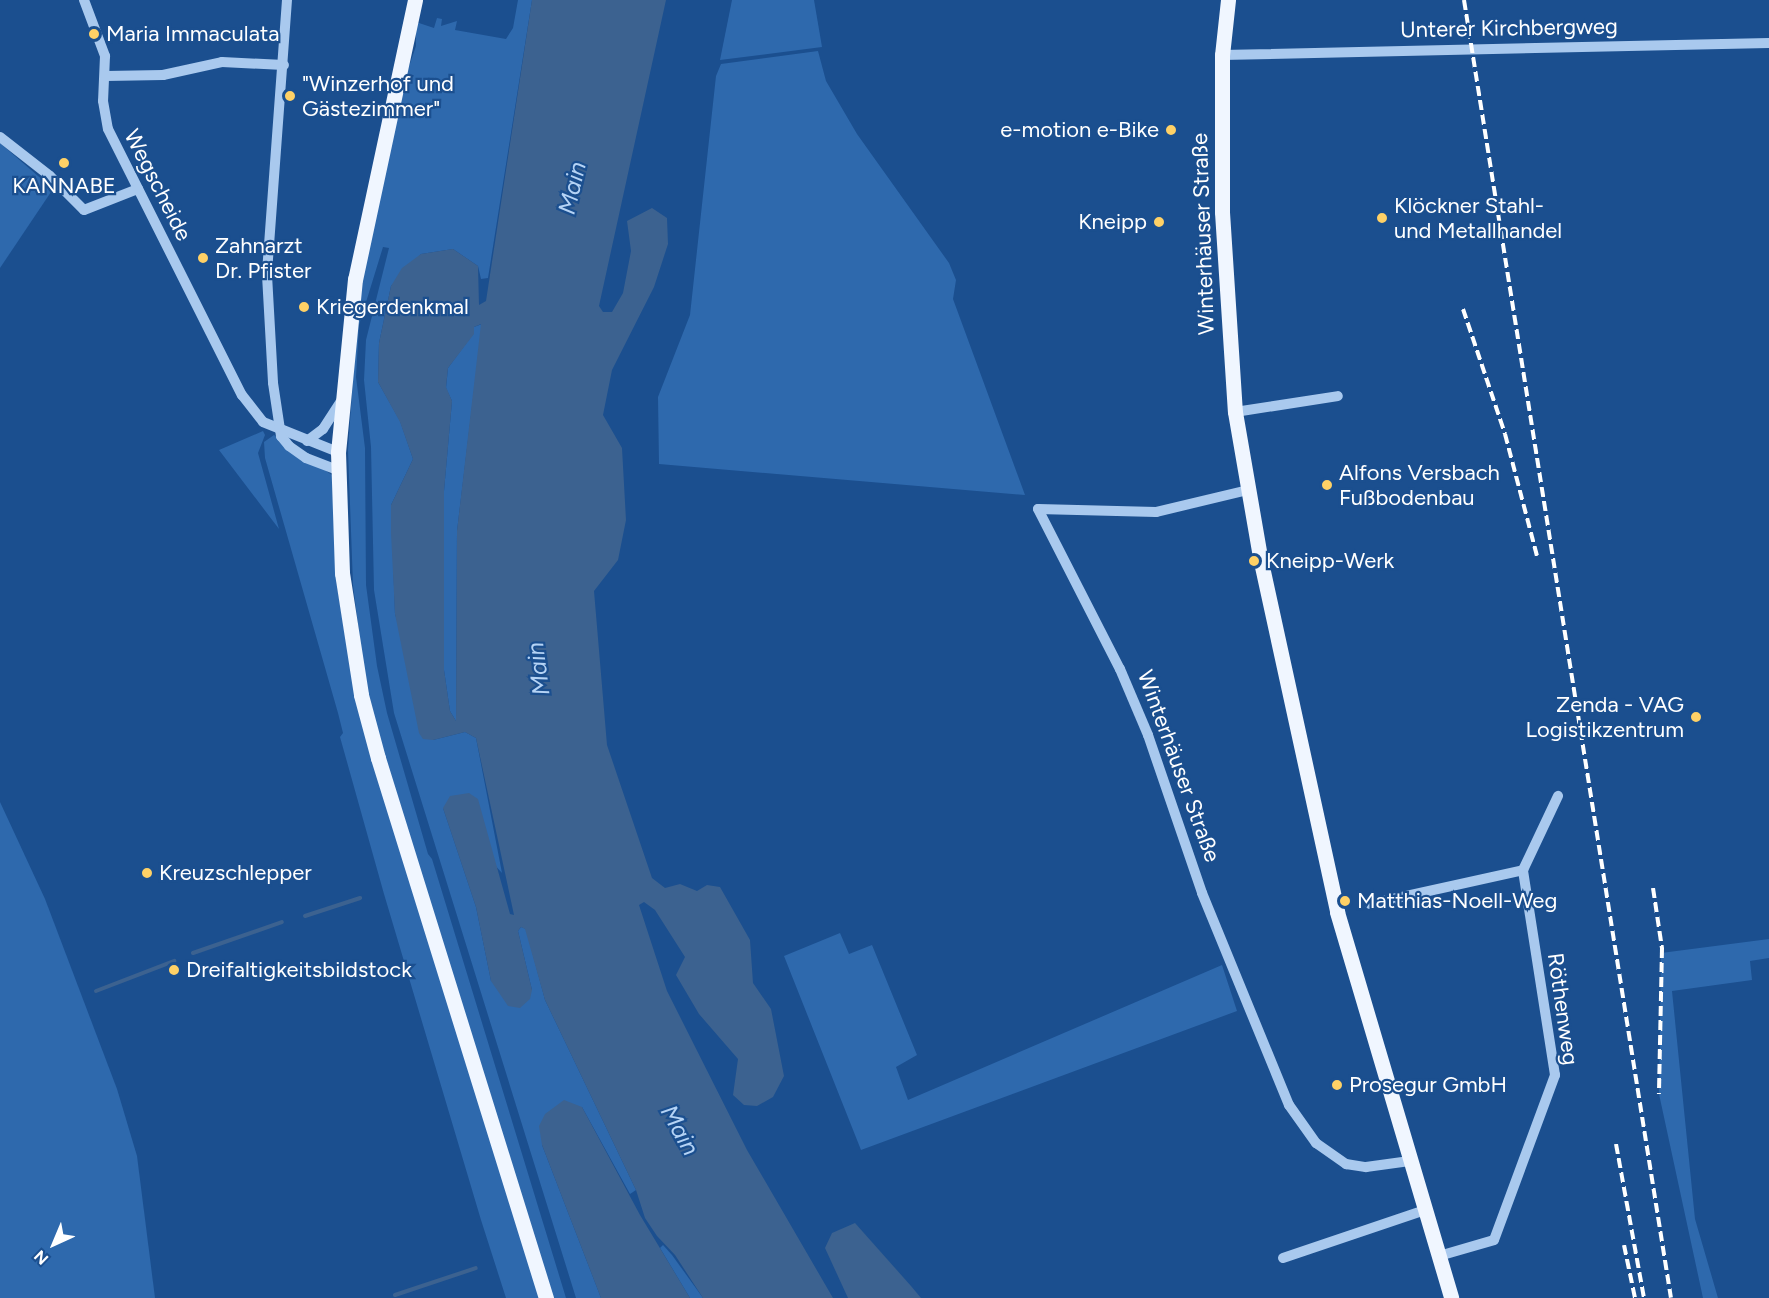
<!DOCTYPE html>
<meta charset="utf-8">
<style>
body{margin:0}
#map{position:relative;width:1769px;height:1298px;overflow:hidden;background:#1b4f8f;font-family:Figtree,sans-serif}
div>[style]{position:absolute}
.green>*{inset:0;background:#2e69ad}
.water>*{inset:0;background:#3c6290}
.stream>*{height:4px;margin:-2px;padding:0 2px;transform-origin:2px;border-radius:2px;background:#3c6290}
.minor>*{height:10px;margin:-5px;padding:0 5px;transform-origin:5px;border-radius:5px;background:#a9c9ee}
.major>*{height:15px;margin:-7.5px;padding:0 7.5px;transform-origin:7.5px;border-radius:7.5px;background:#f0f6ff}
.rail>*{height:4px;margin-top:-2px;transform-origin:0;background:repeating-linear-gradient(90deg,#fff 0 10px,transparent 0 14.5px)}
.dots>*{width:16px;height:16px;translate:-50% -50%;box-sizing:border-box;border:3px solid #1b4f8f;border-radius:50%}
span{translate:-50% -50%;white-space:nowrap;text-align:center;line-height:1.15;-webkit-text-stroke:4.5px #1b4f8f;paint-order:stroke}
.street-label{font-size:22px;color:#fff}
.poi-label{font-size:22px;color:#fff}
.left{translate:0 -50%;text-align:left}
.right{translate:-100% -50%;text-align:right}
.water-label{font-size:24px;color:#b5d3f5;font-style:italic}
.north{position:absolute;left:24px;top:1214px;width:60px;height:60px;-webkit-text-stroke:4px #1b4f8f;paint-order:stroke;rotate:224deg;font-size:16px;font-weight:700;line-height:24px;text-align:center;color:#fff}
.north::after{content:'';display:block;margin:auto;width:21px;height:27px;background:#fff;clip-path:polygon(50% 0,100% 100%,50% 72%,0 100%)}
</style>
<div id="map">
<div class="green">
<i style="clip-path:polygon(518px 0,532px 0,488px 278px,481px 279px,478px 266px,453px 249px,421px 254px,391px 286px,379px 343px,378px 382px,400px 421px,413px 459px,391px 505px,395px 614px,433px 740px,465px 732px,476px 738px,502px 873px,443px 808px,476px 907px,491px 981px,532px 990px,518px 931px,521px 927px,526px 929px,545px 1000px,636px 1190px,630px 1194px,582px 1107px,542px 1145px,601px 1298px,576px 1298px,394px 713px,374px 590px,371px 447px,364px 380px,366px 340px,389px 248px,383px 247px,359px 325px,356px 377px,365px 448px,366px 585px,377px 666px,387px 713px,428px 854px,432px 859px,566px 1298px,552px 1298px,385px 758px,366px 688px,353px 585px,348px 450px,360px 280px,401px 90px,416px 46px,416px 22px,434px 28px,437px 18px,442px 19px,441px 26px,457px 21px,455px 30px,506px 39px,513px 28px)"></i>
<i style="clip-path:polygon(732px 0,814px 0,822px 47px,720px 60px)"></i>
<i style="clip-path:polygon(818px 51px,826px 81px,857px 134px,949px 263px,956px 280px,953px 299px,1025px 495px,659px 464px,658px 397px,690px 315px,716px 76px,721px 64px)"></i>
<i style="clip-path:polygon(0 143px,53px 189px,0 268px)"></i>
<i style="clip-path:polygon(482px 324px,457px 531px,456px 721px,450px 711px,444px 670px,444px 491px,452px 401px,446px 388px,448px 368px,473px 334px,474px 327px)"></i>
<i style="clip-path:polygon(263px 431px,265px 435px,258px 453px,279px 529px,219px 450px)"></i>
<i style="clip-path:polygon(274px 435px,332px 475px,336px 580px,349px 659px,541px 1298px,506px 1298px,481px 1220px,384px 894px,340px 737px,343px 733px,338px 713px,265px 458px,264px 442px)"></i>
<i style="clip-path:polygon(0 802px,45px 899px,117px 1089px,137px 1156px,155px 1298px,0 1298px)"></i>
<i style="clip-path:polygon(840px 933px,849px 954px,872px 945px,917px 1055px,896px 1067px,908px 1100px,1222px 965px,1237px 1011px,861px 1150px,784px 956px)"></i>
<i style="clip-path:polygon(1769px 939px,1769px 958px,1750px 961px,1752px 980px,1672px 991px,1695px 1219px,1718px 1298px,1703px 1298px,1659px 1094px,1661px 953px)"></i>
<i style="clip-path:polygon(663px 1245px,672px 1255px,703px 1298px,690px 1298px,660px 1248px)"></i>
</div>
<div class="water">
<i style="clip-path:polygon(evenodd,532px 0,666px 0,599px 306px,603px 312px,612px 312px,623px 293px,631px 251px,627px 221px,652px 208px,667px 218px,668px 244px,654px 287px,612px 370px,603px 415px,622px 448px,626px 520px,618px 560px,594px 591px,607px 745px,652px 878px,665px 888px,680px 884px,697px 891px,707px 885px,720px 887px,750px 940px,753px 983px,771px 1009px,784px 1076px,773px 1097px,757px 1106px,744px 1105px,733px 1095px,738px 1059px,699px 1014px,676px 975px,685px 957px,655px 910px,644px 902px,639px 905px,667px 991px,747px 1150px,833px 1298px,703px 1298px,675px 1255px,657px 1236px,645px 1218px,636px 1190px,545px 1000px,525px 929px,521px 927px,518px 931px,532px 990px,530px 999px,520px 1008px,508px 1006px,491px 981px,476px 907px,443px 808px,450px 796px,469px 793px,478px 799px,510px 914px,514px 915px,476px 738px,465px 732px,433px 740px,423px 739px,419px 733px,395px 614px,391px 533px,391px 505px,413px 459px,400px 422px,378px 382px,379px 343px,391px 286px,402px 268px,421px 254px,453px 249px,478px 266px,479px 305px,486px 301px,532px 0,481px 324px,457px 531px,456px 721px,450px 711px,444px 670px,444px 491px,452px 401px,446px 387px,448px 368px,474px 334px,474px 327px,481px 324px)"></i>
<i style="clip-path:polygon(564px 1100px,582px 1107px,640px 1215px,690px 1298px,601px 1298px,542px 1145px,539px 1126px,545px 1114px)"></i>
<i style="clip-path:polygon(855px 1223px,911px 1286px,921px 1298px,848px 1298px,825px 1248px,832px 1233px)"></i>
</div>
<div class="stream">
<i style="left:305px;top:916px;width:58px;rotate:-18.1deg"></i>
<i style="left:193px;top:953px;width:94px;rotate:-19.2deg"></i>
<i style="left:96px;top:991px;width:84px;rotate:-21deg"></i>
<i style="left:395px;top:1295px;width:85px;rotate:-18.4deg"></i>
</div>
<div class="minor">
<i style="left:84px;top:0;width:60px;rotate:69.4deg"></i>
<i style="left:105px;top:56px;width:45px;rotate:92.5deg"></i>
<i style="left:103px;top:101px;width:28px;rotate:80deg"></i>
<i style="left:108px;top:129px;width:298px;rotate:63.3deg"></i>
<i style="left:242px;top:395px;width:34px;rotate:52deg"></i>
<i style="left:263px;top:422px;width:81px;rotate:21.8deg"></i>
<i style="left:287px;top:0;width:276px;rotate:94.2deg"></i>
<i style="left:267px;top:275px;width:108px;rotate:86.8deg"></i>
<i style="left:273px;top:383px;width:54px;rotate:81.4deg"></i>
<i style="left:281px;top:436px;width:13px;rotate:51deg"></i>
<i style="left:289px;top:446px;width:21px;rotate:35deg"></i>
<i style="left:306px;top:458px;width:34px;rotate:21deg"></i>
<i style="left:1222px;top:55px;width:547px;rotate:-1.26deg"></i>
<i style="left:106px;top:76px;width:57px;rotate:-1deg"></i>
<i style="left:163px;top:75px;width:60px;rotate:-12.4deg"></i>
<i style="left:222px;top:62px;width:62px;rotate:2.8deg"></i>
<i style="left:0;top:137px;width:63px;rotate:38deg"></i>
<i style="left:50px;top:176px;width:48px;rotate:45deg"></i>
<i style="left:84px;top:210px;width:58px;rotate:-21.3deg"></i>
<i style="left:1235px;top:412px;width:104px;rotate:-8.8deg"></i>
<i style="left:307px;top:441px;width:20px;rotate:-37deg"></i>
<i style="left:323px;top:429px;width:33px;rotate:-57deg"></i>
<i style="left:1248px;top:490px;width:95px;rotate:166.6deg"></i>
<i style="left:1156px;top:512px;width:118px;rotate:-178.5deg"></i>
<i style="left:1038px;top:509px;width:180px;rotate:62.9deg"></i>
<i style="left:1120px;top:669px;width:72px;rotate:67deg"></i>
<i style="left:1148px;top:735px;width:167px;rotate:71.1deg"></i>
<i style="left:1202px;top:893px;width:229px;rotate:67.7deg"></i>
<i style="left:1289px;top:1105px;width:47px;rotate:54.6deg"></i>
<i style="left:1316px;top:1143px;width:37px;rotate:35deg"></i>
<i style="left:1346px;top:1164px;width:20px;rotate:9deg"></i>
<i style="left:1366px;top:1167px;width:44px;rotate:-7.8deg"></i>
<i style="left:1370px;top:904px;width:157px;rotate:-12.5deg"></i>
<i style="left:1439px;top:1256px;width:57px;rotate:-16.2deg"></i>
<i style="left:1494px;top:1240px;width:176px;rotate:-69.7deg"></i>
<i style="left:1555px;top:1075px;width:207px;rotate:-98.9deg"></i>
<i style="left:1523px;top:870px;width:82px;rotate:-64.7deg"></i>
<i style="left:1283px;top:1258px;width:150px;rotate:-18.7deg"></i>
</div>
<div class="major">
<i style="left:415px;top:0;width:285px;rotate:102.1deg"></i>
<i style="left:355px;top:279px;width:174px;rotate:95.6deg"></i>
<i style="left:338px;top:452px;width:121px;rotate:88.1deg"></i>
<i style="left:342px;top:573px;width:123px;rotate:81.1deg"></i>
<i style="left:361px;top:695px;width:65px;rotate:74.9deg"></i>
<i style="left:378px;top:758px;width:566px;rotate:72.72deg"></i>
<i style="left:1228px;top:0;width:55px;rotate:96.2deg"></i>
<i style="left:1222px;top:55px;width:157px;rotate:90deg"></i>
<i style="left:1222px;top:212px;width:200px;rotate:86.3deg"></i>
<i style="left:1235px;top:412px;width:152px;rotate:80.2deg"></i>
<i style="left:1261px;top:562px;width:358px;rotate:77.7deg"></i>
<i style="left:1337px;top:912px;width:402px;rotate:73.5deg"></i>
</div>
<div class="rail">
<i style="left:1464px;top:0;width:1314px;rotate:80.94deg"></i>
<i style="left:1463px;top:309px;width:132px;rotate:71.4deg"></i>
<i style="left:1505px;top:434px;width:126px;rotate:75.3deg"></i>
<i style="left:1653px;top:888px;width:61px;rotate:81.5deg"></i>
<i style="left:1662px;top:948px;width:146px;rotate:91.2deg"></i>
<i style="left:1616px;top:1144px;width:157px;rotate:79.7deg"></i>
<i style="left:1624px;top:1245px;width:54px;rotate:78.3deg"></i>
</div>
<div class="dots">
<i style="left:94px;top:34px;background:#ffd166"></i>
<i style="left:290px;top:96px;background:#ffd166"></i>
<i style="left:1171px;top:130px;background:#ffd166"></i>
<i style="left:64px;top:163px;background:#ffd166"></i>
<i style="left:1382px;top:218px;background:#ffd166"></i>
<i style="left:1159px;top:222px;background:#ffd166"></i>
<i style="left:203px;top:258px;background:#ffd166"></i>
<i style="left:304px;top:307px;background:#ffd166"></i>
<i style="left:1327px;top:485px;background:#ffd166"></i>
<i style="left:1254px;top:561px;background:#ffd166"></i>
<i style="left:1696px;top:717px;background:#ffd166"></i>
<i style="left:147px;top:873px;background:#ffd166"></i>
<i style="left:1345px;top:901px;background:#ffd166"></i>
<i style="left:174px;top:970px;background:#ffd166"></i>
<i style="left:1337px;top:1085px;background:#ffd166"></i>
</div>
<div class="street-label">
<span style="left:1509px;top:28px;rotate:-1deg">Unterer Kirchbergweg</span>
<span style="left:158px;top:185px;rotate:63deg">Wegscheide</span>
<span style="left:1203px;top:234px;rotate:-92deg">Winterhäuser Straße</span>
<span style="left:1179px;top:766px;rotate:70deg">Winterhäuser Straße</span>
<span style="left:1563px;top:1009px;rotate:82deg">Röthenweg</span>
</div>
<div class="poi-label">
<span class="left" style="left:106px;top:34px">Maria Immaculata</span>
<span class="left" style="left:302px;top:96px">"Winzerhof und<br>Gästezimmer"</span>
<span class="right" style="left:1159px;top:130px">e-motion e-Bike</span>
<span style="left:64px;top:186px">KANNABE</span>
<span class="left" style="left:1394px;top:218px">Klöckner Stahl-<br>und Metallhandel</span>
<span class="right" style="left:1147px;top:222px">Kneipp</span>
<span class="left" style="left:215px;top:258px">Zahnarzt<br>Dr. Pfister</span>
<span class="left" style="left:316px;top:307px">Kriegerdenkmal</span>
<span class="left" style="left:1339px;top:485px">Alfons Versbach<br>Fußbodenbau</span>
<span class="left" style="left:1266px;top:561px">Kneipp-Werk</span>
<span class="right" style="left:1684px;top:717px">Zenda - VAG<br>Logistikzentrum</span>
<span class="left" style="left:159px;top:873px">Kreuzschlepper</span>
<span class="left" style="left:1357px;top:901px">Matthias-Noell-Weg</span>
<span class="left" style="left:186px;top:970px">Dreifaltigkeitsbildstock</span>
<span class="left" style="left:1349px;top:1085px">Prosegur GmbH</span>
</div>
<div class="water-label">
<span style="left:572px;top:188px;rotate:-77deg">Main</span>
<span style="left:538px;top:669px;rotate:-97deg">Main</span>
<span style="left:680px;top:1130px;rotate:61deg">Main</span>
</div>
<div class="north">N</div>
</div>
